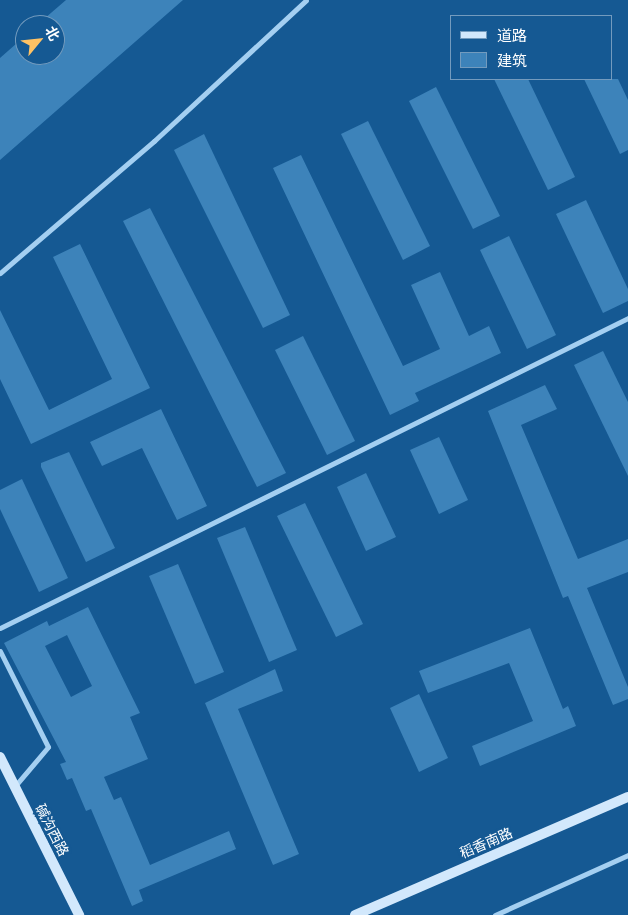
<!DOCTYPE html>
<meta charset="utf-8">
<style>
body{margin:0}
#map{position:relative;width:628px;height:915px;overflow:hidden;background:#155993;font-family:Barlow,"Noto Sans SC",sans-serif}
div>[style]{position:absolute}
.building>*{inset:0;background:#3d83ba}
.street>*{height:5px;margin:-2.5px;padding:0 2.5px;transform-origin:2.5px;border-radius:2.5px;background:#a4cff1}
.secondary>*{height:10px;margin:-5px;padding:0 5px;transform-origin:5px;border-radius:5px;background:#d2e8fc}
span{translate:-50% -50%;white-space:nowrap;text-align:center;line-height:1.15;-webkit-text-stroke:5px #155993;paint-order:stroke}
.street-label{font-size:14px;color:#fff}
.legend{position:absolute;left:450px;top:15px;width:162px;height:65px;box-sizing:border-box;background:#155993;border:1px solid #739bbe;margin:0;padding:6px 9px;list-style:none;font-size:15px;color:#fff}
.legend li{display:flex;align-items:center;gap:10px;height:25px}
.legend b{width:25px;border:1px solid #739bbe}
.north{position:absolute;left:15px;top:15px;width:50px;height:50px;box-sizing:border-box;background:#155993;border:1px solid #739bbe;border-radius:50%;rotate:62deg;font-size:14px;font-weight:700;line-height:20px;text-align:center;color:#fff}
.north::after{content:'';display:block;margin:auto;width:18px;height:22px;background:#ffc264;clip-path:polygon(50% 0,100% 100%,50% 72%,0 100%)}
</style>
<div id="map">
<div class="building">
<i style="clip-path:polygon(66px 0,183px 0,0 160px,0 58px,25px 36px,25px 55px,55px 55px,55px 25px,37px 25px)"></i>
<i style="clip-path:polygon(494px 79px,528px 79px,575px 177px,548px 190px)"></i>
<i style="clip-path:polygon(584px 79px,618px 79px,628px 100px,628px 150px,620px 154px)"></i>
<i style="clip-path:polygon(436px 87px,500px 216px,473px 229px,409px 101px)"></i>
<i style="clip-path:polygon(368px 121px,430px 246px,403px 260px,341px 134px)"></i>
<i style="clip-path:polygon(204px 134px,290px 315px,263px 328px,174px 150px)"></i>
<i style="clip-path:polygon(301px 155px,403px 366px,440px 349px,411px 285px,440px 272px,469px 336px,489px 326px,501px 353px,415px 393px,419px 401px,390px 415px,273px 168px)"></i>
<i style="clip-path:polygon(586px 200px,628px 289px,628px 301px,603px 313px,556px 214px)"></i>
<i style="clip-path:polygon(150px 208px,286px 473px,257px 487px,123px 221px)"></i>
<i style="clip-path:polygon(509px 236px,556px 335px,527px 349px,480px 250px)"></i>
<i style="clip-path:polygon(80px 244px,150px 388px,31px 444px,0 379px,0 310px,49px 410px,112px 379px,53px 257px)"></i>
<i style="clip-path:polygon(303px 336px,355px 441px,327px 455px,275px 350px)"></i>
<i style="clip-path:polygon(603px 351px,628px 402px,628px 476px,574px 365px)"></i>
<i style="clip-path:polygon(545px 385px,557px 409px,521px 425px,578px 559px,628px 539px,628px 572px,587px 588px,628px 687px,628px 699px,613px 705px,568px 596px,563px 598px,488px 411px)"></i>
<i style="clip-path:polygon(161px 409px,207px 506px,177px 520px,142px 448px,102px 466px,90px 442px)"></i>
<i style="clip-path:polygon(439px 437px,468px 500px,439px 514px,410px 450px)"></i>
<i style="clip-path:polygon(69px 452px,115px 548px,86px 562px,41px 467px,41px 463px)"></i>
<i style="clip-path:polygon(366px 473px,396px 537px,366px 551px,337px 487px)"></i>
<i style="clip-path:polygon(22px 479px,68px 578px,39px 592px,0 509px,0 490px)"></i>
<i style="clip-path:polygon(305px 503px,363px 624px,336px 637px,277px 516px)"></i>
<i style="clip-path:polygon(245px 527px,297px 650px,269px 662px,217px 538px)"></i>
<i style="clip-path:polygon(178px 564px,224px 672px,195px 684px,149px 576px)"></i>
<i style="clip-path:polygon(evenodd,88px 607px,140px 713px,130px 717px,148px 759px,104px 777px,114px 800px,121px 797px,150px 865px,229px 831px,236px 849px,139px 890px,143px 901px,132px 906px,91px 809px,86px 811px,72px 778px,67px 780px,60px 764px,66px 762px,4px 643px,47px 621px,49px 626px,88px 607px,67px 635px,92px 686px,71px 697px,45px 646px,67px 635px)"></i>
<i style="clip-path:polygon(530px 628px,563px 709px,568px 706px,576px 726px,480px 766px,472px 746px,533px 721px,509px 663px,428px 693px,419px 671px)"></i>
<i style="clip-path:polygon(275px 669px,283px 691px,238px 709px,299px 854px,273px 865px,205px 703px)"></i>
<i style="clip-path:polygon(419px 694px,448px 758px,419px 772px,390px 708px)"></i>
</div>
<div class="street">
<i style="left:0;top:273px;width:203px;rotate:-40.6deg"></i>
<i style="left:154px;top:141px;width:207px;rotate:-42.8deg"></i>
<i style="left:0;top:628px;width:700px;rotate:-26.27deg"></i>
<i style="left:0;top:651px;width:107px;rotate:63.4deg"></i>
<i style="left:48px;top:747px;width:51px;rotate:130.2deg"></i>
<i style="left:495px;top:915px;width:146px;rotate:-24.3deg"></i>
</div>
<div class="secondary">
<i style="left:0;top:757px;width:177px;rotate:63.4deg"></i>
<i style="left:355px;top:915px;width:297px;rotate:-23.4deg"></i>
</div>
<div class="street-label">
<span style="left:52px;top:830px;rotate:63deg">碱沟西路</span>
<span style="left:486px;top:843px;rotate:-23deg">稻香南路</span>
</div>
<ul class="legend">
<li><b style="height:6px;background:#d2e8fc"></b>道路</li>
<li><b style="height:14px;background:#3d83ba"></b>建筑</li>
</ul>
<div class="north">北</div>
</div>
